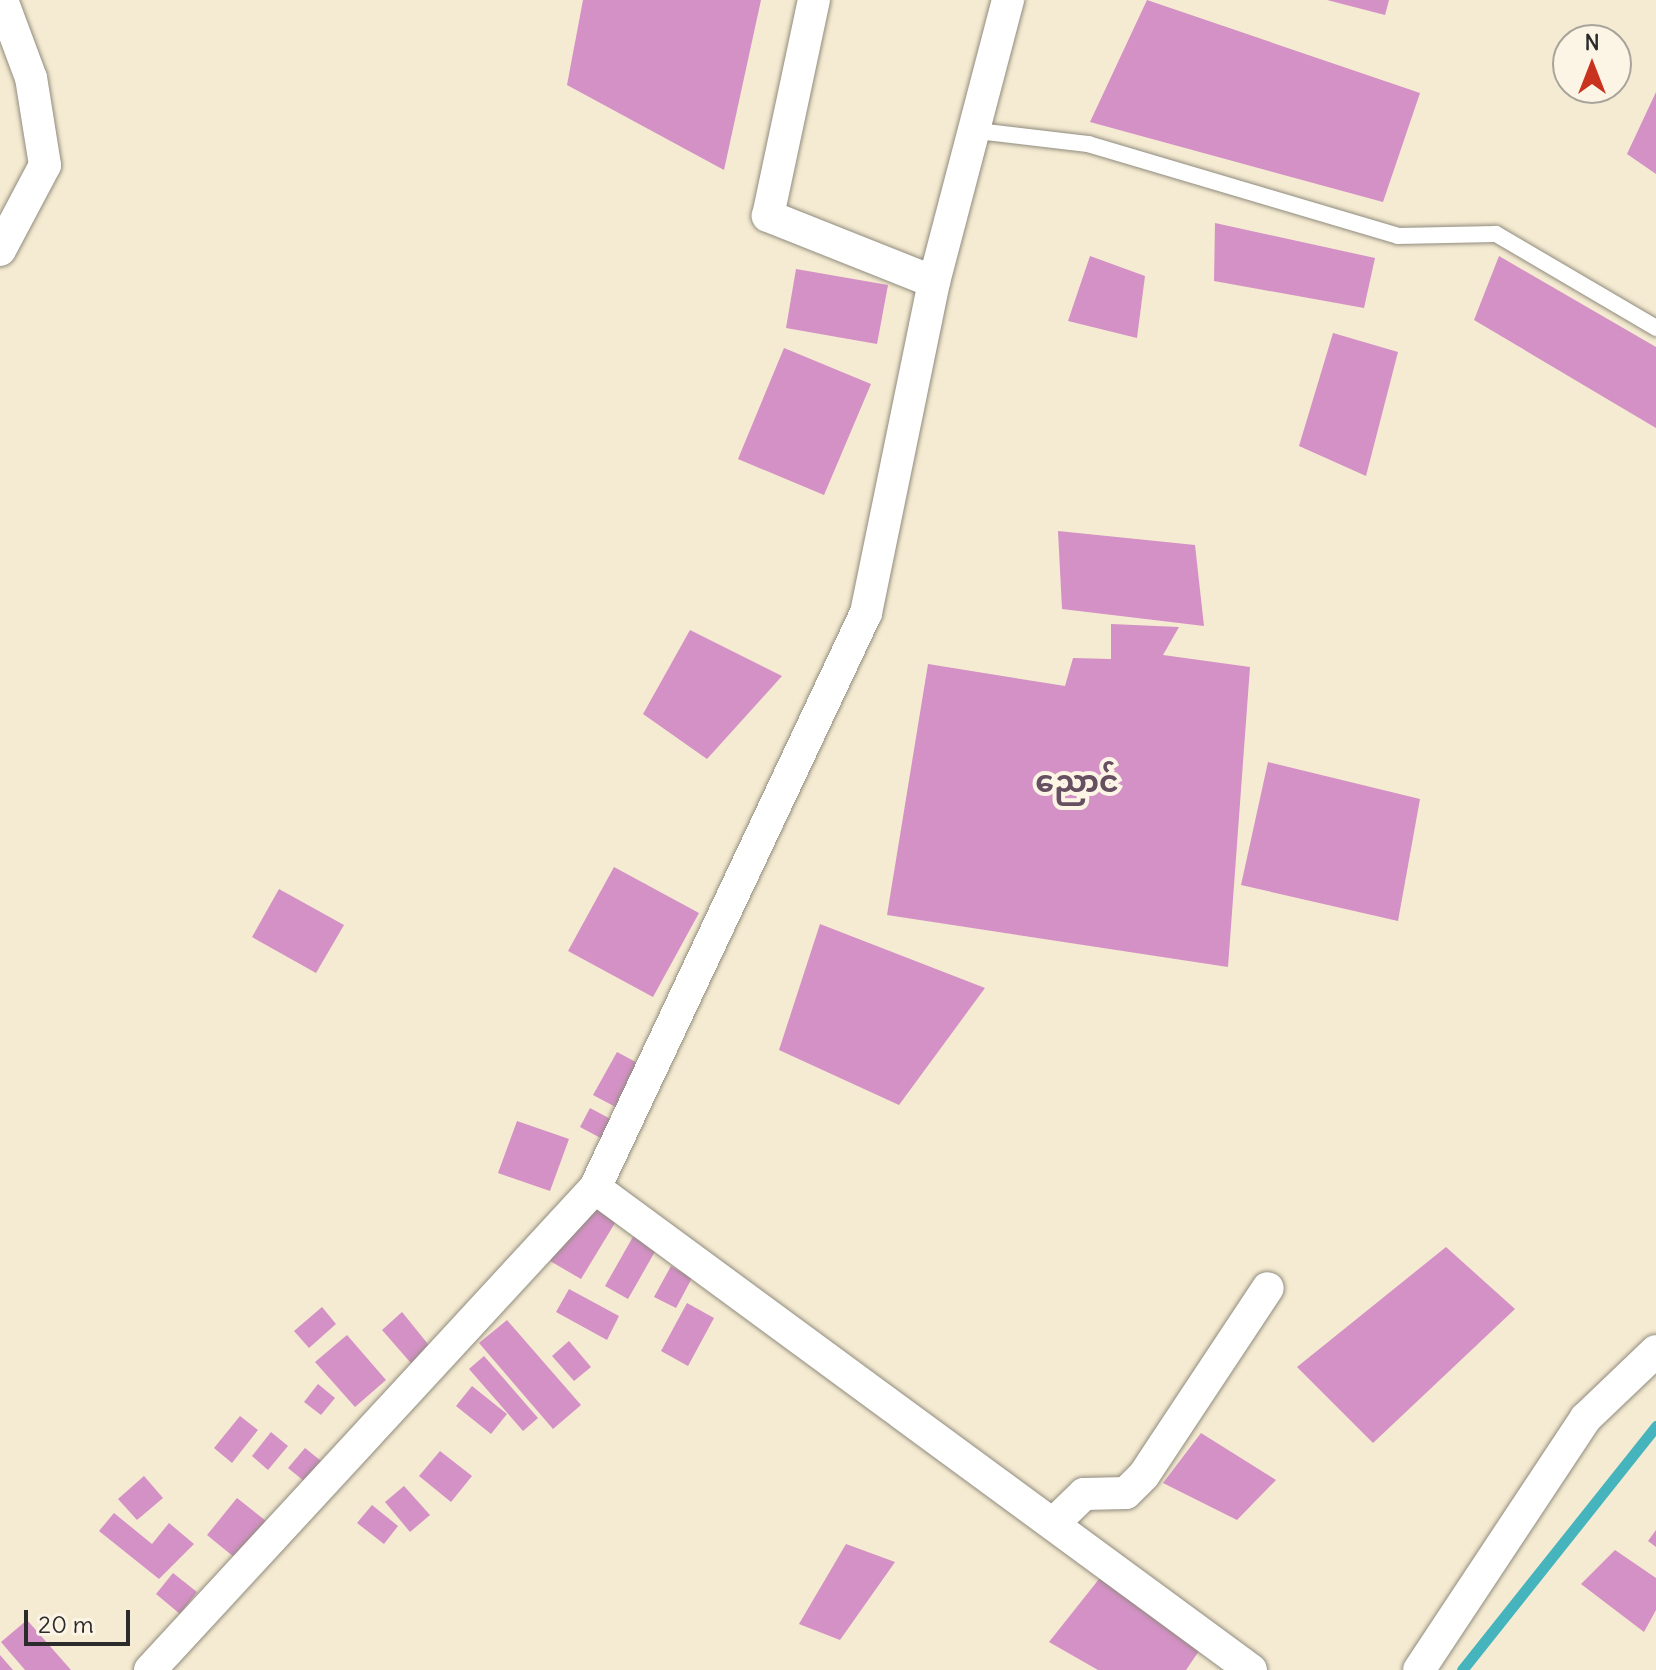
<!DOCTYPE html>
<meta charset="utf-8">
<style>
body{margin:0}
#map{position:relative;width:1656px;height:1670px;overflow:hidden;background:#f5ebd2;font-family:Delius,"Noto Sans Myanmar",sans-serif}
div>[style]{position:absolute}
.stream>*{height:11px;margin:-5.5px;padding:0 5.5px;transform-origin:5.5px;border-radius:5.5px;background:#45b4bd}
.building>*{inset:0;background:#d391c5}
.roads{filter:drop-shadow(0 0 2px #908b7e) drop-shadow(0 0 2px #908b7e)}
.lane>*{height:16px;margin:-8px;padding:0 8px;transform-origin:8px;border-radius:8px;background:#fff}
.street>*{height:32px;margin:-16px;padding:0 16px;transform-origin:16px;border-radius:16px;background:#fff}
span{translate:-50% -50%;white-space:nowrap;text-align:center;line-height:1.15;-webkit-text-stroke:8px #fcf5e5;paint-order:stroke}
.quarter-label{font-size:30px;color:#664f61;font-weight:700}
.north{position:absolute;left:1552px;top:24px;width:80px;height:80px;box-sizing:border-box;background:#fcf5e5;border:2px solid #a8a49b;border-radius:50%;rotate:0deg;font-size:22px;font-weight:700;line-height:32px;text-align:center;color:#2b2b2b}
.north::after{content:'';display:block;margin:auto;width:28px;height:36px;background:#c8321e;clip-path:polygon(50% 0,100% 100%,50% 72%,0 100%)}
.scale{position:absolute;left:24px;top:1610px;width:106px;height:36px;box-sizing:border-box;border:4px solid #2b2b2b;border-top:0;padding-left:10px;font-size:24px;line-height:28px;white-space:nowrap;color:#2b2b2b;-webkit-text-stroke:6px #fcf5e5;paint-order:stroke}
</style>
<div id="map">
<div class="stream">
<i style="left:1462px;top:1670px;width:312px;rotate:-51.5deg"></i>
</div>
<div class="building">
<i style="clip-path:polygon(583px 0,761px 0,724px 170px,567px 85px)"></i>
<i style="clip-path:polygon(1147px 0,1420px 93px,1383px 202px,1090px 122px)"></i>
<i style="clip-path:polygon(1327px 0,1389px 0,1385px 15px)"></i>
<i style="clip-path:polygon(1656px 92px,1656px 174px,1627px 154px)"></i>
<i style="clip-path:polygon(1215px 223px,1375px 258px,1364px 308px,1214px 281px)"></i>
<i style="clip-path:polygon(1090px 256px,1145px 276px,1137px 338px,1068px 321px)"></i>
<i style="clip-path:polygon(1499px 256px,1656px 347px,1656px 428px,1474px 320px)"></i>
<i style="clip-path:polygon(796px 269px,888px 285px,877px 344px,786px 328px)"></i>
<i style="clip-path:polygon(1333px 333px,1398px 352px,1366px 476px,1299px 446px)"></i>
<i style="clip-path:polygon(784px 348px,871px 384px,824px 495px,738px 459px)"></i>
<i style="clip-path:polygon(1058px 531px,1195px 545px,1204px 626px,1062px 609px)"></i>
<i style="clip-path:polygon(1111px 624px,1179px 627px,1163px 655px,1250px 667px,1228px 967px,887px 915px,928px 664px,1065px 686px,1073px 658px,1111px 659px)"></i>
<i style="clip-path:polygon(690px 630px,782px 676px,707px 759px,643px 714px)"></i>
<i style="clip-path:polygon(1268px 762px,1420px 799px,1398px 921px,1241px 885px)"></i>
<i style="clip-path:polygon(614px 867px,699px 913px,653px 997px,568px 951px)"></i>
<i style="clip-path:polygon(279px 889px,344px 925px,316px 973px,252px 937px)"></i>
<i style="clip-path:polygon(820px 924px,985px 988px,899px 1105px,779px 1050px)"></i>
<i style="clip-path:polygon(617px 1052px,647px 1068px,623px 1111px,593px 1095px)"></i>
<i style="clip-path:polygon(590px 1108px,620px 1124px,610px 1143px,580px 1127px)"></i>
<i style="clip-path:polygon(517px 1121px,569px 1139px,550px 1191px,498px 1173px)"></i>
<i style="clip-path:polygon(587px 1200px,618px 1218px,581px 1279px,550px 1261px)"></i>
<i style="clip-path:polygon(634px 1235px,657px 1248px,628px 1299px,605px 1286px)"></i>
<i style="clip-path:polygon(1446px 1247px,1515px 1309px,1373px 1443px,1297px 1367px)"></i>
<i style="clip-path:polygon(671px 1266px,692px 1278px,676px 1308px,654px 1297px)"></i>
<i style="clip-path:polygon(569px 1289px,619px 1316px,607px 1340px,556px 1312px)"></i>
<i style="clip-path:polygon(687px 1303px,714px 1318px,688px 1366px,661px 1351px)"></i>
<i style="clip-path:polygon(322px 1307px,336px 1324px,309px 1348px,294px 1331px)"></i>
<i style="clip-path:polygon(402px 1312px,436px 1354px,417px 1370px,382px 1330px)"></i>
<i style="clip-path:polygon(507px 1320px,581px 1405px,553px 1429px,479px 1343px)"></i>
<i style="clip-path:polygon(347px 1335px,386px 1380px,355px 1407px,315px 1362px)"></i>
<i style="clip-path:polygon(569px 1341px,591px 1367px,574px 1381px,552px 1356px)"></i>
<i style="clip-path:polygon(484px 1356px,538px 1418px,523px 1431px,469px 1369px)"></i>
<i style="clip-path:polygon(318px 1384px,335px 1398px,321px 1415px,304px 1402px)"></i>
<i style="clip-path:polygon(472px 1386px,507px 1414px,491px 1434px,456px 1406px)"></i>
<i style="clip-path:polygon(240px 1416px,258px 1430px,232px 1463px,214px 1448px)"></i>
<i style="clip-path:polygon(271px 1432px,288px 1446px,268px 1470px,252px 1456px)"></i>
<i style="clip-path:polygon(1201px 1433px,1276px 1480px,1237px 1520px,1163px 1483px)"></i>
<i style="clip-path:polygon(305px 1448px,326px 1465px,310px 1486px,288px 1468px)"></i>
<i style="clip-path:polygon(440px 1451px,472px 1476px,451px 1502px,419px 1476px)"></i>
<i style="clip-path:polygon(144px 1476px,163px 1498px,137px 1520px,118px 1499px)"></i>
<i style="clip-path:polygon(404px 1486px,430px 1515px,410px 1532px,385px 1502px)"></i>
<i style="clip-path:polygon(237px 1498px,271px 1525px,240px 1562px,207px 1535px)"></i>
<i style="clip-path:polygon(372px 1505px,398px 1526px,384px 1544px,357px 1523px)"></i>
<i style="clip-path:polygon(114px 1513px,152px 1544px,169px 1523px,194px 1544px,159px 1579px,99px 1531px)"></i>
<i style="clip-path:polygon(1656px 1530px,1656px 1547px,1648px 1541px)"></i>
<i style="clip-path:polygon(846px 1544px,895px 1562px,840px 1640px,799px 1624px)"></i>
<i style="clip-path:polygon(1615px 1550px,1656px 1578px,1656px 1610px,1644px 1632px,1581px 1584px)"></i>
<i style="clip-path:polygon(173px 1573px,197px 1592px,180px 1614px,156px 1594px)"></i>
<i style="clip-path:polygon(1103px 1574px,1201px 1648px,1186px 1670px,1098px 1670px,1049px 1642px)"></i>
<i style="clip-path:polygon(27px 1620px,71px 1670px,25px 1670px,1px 1642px)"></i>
<i style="clip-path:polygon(0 1655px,13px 1670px,0 1670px)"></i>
</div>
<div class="roads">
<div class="lane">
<i style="left:977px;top:131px;width:112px;rotate:6.7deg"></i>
<i style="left:1088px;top:144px;width:323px;rotate:16.5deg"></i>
<i style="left:1398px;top:236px;width:98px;rotate:-1.2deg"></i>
<i style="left:1496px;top:234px;width:186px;rotate:30.4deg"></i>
</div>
<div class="street">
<i style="left:0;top:250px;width:96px;rotate:-62.1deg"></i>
<i style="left:45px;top:165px;width:88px;rotate:-99.1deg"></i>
<i style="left:31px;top:78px;width:83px;rotate:-110.4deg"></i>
<i style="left:934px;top:282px;width:292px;rotate:-75.3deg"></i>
<i style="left:595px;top:1188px;width:814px;rotate:36.31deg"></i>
<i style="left:1053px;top:1524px;width:43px;rotate:-44.1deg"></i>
<i style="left:1084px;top:1494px;width:42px;rotate:-1.4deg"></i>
<i style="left:1126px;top:1493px;width:25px;rotate:-45deg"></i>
<i style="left:1144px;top:1475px;width:224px;rotate:-56.5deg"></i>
<i style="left:150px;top:1670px;width:656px;rotate:-47.29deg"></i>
<i style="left:595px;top:1188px;width:636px;rotate:-64.77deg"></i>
<i style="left:866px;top:613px;width:338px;rotate:-78.4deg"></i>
<i style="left:934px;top:282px;width:179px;rotate:-158.3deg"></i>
<i style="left:768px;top:216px;width:221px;rotate:-78deg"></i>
<i style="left:1419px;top:1670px;width:302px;rotate:-56.5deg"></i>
<i style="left:1586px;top:1418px;width:97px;rotate:-43.7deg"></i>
</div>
</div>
<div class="quarter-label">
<span style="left:1077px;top:781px">ညောင်</span>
</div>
<div class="north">N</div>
<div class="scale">20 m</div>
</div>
